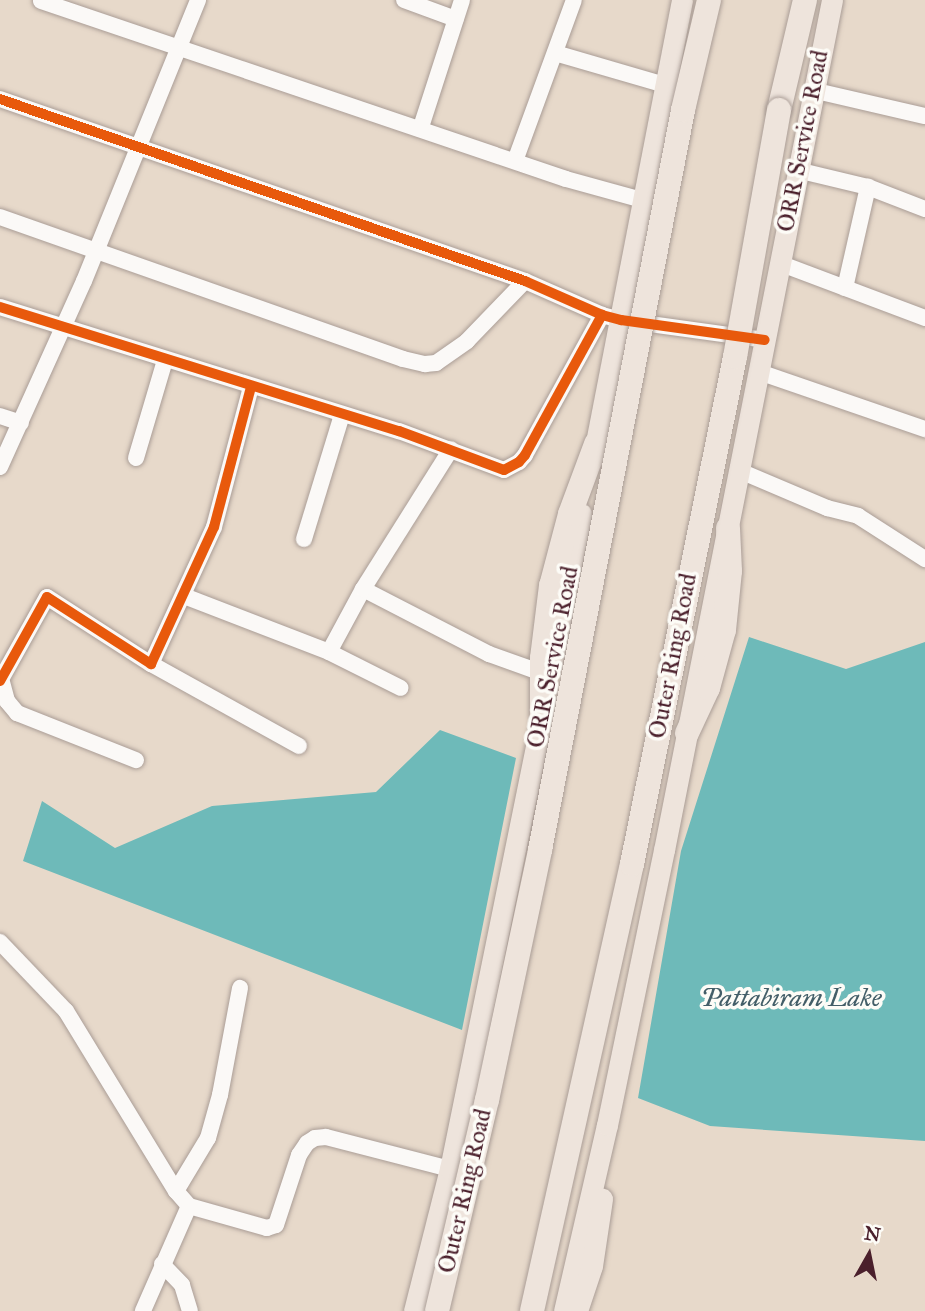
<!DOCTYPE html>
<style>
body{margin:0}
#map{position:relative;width:925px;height:1311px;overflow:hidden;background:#e7d9ca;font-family:"IM FELL Great Primer",serif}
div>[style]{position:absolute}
.water>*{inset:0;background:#6ebab9}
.roads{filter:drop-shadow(0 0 2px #aa9d96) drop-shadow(0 0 2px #aa9d96)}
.minor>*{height:16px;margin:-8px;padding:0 8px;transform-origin:8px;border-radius:8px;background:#fbf9f7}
.major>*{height:21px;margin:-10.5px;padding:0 10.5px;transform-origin:10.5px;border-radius:10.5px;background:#eee4dc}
.highway>*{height:24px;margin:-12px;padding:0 12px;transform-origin:12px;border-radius:12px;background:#eee4dc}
.bridges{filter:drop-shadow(0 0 2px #aa9d96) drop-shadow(0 0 2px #aa9d96)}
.highway-bridge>*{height:24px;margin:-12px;padding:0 12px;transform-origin:12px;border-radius:12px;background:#eee4dc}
.cycleway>*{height:10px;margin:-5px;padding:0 5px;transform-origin:5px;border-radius:5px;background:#e8590c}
span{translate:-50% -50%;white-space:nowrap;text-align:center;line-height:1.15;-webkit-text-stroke:7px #fdfcf7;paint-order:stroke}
.street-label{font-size:24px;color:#4a1f2b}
.water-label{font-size:26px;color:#435e68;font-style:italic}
.north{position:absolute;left:834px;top:1220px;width:70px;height:70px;-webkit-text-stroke:5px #fdfcf7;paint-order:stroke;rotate:9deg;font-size:19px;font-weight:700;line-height:28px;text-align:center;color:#4a1f2b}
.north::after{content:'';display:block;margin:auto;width:24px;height:32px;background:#4a1f2b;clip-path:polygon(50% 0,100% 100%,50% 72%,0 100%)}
</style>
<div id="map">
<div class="water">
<i style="clip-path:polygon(749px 637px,846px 669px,925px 642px,925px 1141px,710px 1126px,638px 1098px,681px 851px)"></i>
<i style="clip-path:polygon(440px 730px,516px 758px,462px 1030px,23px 861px,42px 801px,115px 848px,212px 806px,376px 792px)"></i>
</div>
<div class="roads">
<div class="minor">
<i style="left:404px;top:0;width:55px;rotate:20.1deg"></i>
<i style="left:41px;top:1px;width:554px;rotate:18.73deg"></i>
<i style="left:566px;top:179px;width:79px;rotate:15.4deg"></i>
<i style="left:555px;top:53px;width:115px;rotate:16.2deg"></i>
<i style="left:812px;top:90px;width:116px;rotate:13deg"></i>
<i style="left:0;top:99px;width:556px;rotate:19.12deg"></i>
<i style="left:525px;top:281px;width:84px;rotate:23.8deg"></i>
<i style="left:602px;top:315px;width:20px;rotate:15deg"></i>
<i style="left:621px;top:320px;width:145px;rotate:7.9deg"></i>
<i style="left:421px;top:127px;width:133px;rotate:-72.1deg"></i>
<i style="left:515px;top:161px;width:171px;rotate:-69.9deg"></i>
<i style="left:797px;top:170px;width:73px;rotate:13.5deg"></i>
<i style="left:868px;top:187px;width:61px;rotate:21.1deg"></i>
<i style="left:0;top:217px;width:427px;rotate:19.4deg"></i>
<i style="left:403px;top:359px;width:23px;rotate:13deg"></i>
<i style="left:425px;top:364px;width:11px;rotate:-5deg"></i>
<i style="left:436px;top:363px;width:38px;rotate:-35deg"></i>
<i style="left:467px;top:341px;width:83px;rotate:-46deg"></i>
<i style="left:779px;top:263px;width:156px;rotate:20.6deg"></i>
<i style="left:845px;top:288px;width:104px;rotate:-77.2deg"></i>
<i style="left:0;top:307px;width:418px;rotate:17.3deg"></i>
<i style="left:399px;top:431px;width:112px;rotate:20.4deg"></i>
<i style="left:504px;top:470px;width:17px;rotate:-28deg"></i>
<i style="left:519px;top:462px;width:9px;rotate:-49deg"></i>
<i style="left:525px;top:455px;width:160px;rotate:-61.2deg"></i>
<i style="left:759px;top:372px;width:176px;rotate:19deg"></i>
<i style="left:0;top:416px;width:22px;rotate:18deg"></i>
<i style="left:136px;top:458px;width:102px;rotate:-73.5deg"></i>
<i style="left:0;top:467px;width:204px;rotate:-65.7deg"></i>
<i style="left:84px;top:281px;width:303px;rotate:-67.9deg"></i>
<i style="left:740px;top:471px;width:95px;rotate:23deg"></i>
<i style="left:827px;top:508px;width:32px;rotate:14deg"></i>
<i style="left:858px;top:516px;width:80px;rotate:32.7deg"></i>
<i style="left:304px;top:539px;width:130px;rotate:-73deg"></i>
<i style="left:363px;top:589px;width:142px;rotate:27.3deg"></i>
<i style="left:489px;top:654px;width:56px;rotate:19.7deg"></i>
<i style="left:184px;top:596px;width:155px;rotate:21.1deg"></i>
<i style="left:329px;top:652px;width:72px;rotate:-61.6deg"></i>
<i style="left:363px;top:589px;width:165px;rotate:-57.8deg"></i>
<i style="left:329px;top:652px;width:80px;rotate:26.6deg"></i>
<i style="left:151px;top:664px;width:169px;rotate:29deg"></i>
<i style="left:0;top:681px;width:96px;rotate:-60.8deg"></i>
<i style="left:47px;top:597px;width:124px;rotate:32.8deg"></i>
<i style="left:151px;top:664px;width:151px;rotate:-65.3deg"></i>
<i style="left:214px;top:527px;width:145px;rotate:-75.2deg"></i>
<i style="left:2px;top:682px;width:20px;rotate:75deg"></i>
<i style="left:7px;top:701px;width:16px;rotate:50deg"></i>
<i style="left:17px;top:713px;width:128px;rotate:21.6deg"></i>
<i style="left:0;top:942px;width:95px;rotate:46.3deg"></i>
<i style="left:66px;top:1011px;width:211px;rotate:58.6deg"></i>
<i style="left:176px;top:1191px;width:20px;rotate:49deg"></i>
<i style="left:189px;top:1206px;width:115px;rotate:113.7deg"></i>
<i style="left:176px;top:1191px;width:62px;rotate:-58.9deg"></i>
<i style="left:208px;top:1138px;width:45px;rotate:-74.4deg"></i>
<i style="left:220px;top:1095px;width:109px;rotate:-79.4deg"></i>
<i style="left:189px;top:1206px;width:81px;rotate:15.8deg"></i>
<i style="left:267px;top:1228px;width:9px;rotate:-18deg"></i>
<i style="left:276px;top:1225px;width:74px;rotate:-71.8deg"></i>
<i style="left:299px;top:1155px;width:14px;rotate:-56deg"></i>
<i style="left:307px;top:1143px;width:9px;rotate:-32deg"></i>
<i style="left:315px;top:1138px;width:11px;rotate:-5deg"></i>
<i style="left:326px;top:1137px;width:128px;rotate:14.5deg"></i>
<i style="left:162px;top:1264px;width:29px;rotate:46deg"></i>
<i style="left:182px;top:1285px;width:27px;rotate:73deg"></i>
</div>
<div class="major">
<i style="left:593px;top:458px;width:467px;rotate:-79deg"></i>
<i style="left:552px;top:661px;width:150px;rotate:-78.8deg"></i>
<i style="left:414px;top:1311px;width:146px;rotate:-75.8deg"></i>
<i style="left:450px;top:1169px;width:476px;rotate:-78.5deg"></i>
<i style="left:564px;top:1311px;width:191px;rotate:-77deg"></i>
<i style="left:607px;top:1125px;width:281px;rotate:-78.3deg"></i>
<i style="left:664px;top:850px;width:866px;rotate:-78.82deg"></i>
<i style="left:577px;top:1311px;width:47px;rotate:-71.6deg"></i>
<i style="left:592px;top:1266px;width:68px;rotate:-81.5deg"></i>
</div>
<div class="highway">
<i style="left:779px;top:110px;width:113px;rotate:-76.7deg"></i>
<i style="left:542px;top:717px;width:59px;rotate:-90deg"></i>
<i style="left:542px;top:658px;width:73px;rotate:-82.9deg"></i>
<i style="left:551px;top:586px;width:74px;rotate:-75.2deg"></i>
<i style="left:570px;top:514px;width:75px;rotate:-69.6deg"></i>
<i style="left:687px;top:733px;width:50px;rotate:-65deg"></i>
<i style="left:708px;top:688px;width:60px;rotate:-74.6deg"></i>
<i style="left:724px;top:630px;width:59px;rotate:-84.2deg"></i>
<i style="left:730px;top:571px;width:43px;rotate:-92.7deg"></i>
</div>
</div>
<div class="bridges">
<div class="highway-bridge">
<i style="left:437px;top:1311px;width:217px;rotate:-76.7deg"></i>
<i style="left:487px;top:1100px;width:256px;rotate:-78deg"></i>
<i style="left:540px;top:850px;width:754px;rotate:-79.06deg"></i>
<i style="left:683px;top:110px;width:113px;rotate:-76.7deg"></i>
<i style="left:532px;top:1311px;width:458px;rotate:-77.4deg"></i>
<i style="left:632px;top:864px;width:517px;rotate:-78.52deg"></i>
<i style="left:735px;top:357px;width:251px;rotate:-79.9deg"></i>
</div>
</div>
<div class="cycleway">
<i style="left:0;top:99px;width:556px;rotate:19.12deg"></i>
<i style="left:525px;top:281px;width:84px;rotate:23.8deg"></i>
<i style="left:602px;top:315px;width:20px;rotate:15deg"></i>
<i style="left:621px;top:320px;width:145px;rotate:7.9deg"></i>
<i style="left:0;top:307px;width:418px;rotate:17.3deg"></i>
<i style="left:399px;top:431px;width:112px;rotate:20.4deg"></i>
<i style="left:504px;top:470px;width:17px;rotate:-28deg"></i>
<i style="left:519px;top:462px;width:9px;rotate:-49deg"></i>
<i style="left:525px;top:455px;width:160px;rotate:-61.2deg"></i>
<i style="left:0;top:681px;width:96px;rotate:-60.8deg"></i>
<i style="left:47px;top:597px;width:124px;rotate:32.8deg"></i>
<i style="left:151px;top:664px;width:151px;rotate:-65.3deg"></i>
<i style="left:214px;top:527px;width:145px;rotate:-75.2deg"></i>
</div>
<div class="street-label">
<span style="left:803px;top:141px;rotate:-79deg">ORR Service Road</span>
<span style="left:673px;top:656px;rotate:-79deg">Outer Ring Road</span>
<span style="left:553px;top:657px;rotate:-79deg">ORR Service Road</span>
<span style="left:465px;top:1191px;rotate:-77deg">Outer Ring Road</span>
</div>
<div class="water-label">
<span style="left:791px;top:998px">Pattabiram Lake</span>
</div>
<div class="north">N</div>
</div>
